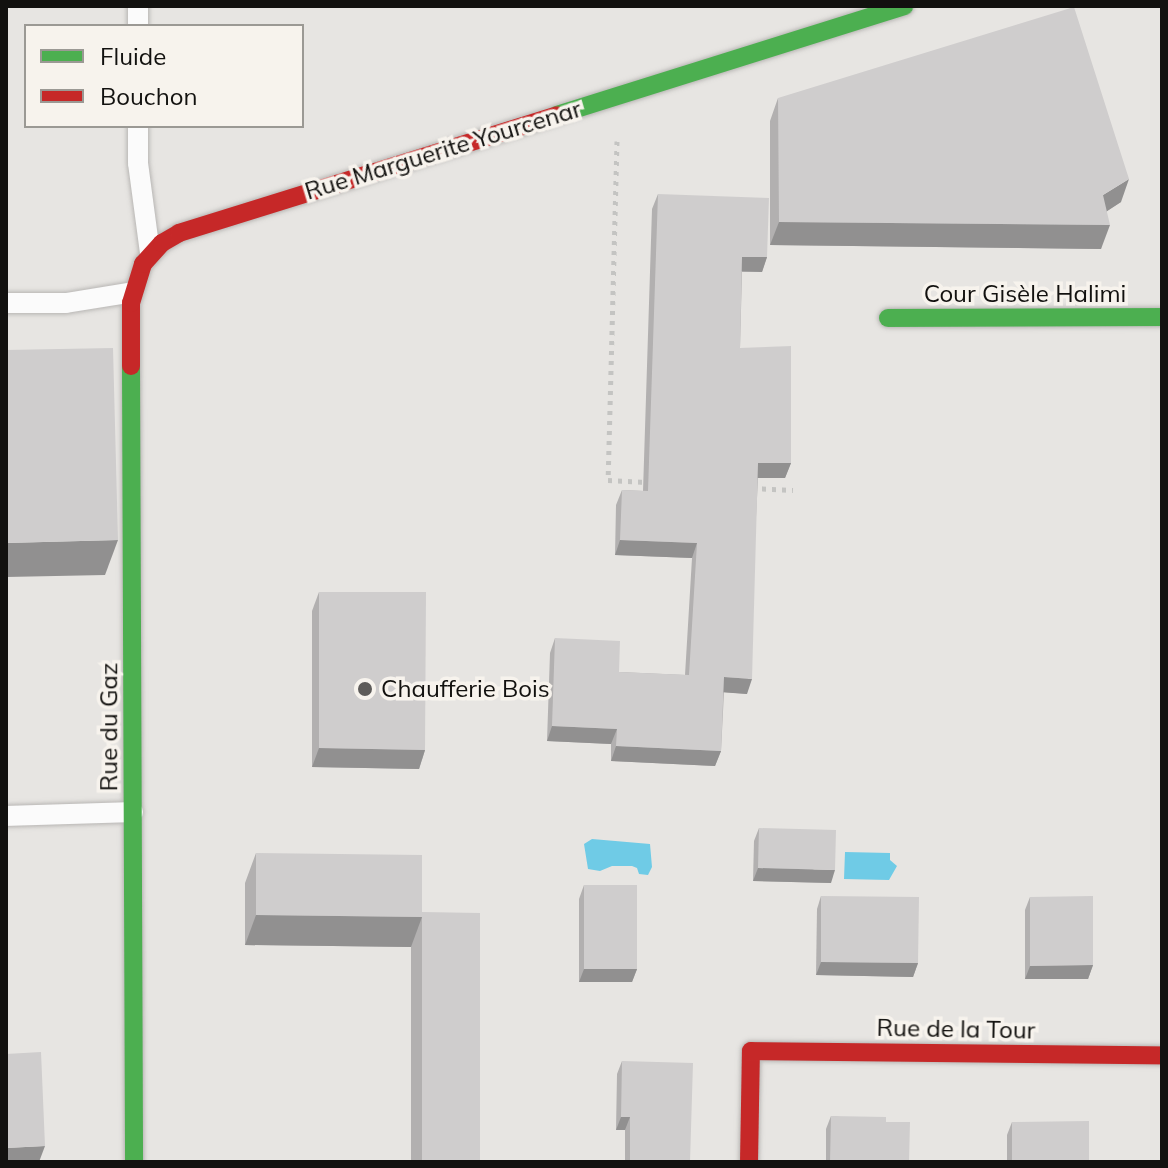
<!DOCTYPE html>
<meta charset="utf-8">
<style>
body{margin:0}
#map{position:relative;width:1168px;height:1168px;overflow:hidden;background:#e7e5e2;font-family:Mulish,sans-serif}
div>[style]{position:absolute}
.water>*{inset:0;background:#6fcbe6}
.path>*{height:5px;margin-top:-2.5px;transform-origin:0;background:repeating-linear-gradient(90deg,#c4c4c2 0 4px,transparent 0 10px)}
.roads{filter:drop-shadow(0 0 2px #b8b6b4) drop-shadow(0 0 2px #b8b6b4)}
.lane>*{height:20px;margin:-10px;padding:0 10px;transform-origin:10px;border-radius:10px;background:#fbfbfb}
.fast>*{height:18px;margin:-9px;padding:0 9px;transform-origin:9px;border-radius:9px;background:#4caf50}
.jam>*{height:18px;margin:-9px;padding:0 9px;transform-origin:9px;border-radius:9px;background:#c62828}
.wall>*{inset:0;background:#b2b0b0}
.shaded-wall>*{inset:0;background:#919090}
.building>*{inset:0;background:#cfcdcd}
.dots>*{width:22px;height:22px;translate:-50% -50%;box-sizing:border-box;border:4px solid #f7f3ed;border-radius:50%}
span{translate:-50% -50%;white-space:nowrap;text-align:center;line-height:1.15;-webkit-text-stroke:7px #f7f3ed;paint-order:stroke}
.street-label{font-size:24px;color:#12110f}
.poi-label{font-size:24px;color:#12110f}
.left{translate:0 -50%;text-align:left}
.frame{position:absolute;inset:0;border:8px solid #12110f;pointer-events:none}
.legend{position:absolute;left:24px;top:24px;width:280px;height:104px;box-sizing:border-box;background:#f7f3ed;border:2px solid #9b9994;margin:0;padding:10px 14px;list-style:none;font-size:24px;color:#12110f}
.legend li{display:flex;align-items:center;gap:16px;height:40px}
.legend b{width:40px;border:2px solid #9b9994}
</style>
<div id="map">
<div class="water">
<i style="clip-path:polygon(592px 839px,650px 844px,652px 867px,648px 875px,639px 874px,637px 868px,632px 866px,612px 866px,600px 871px,588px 869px,584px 844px)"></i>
<i style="clip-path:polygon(845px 852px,890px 853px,890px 860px,897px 866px,889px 880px,844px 879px)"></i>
</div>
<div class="path">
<i style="left:617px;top:141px;width:339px;rotate:91.5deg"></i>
<i style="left:608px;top:480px;width:38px;rotate:3deg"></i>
<i style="left:752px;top:488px;width:41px;rotate:2.8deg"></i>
</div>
<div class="roads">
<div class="lane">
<i style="left:138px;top:6px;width:20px;rotate:90deg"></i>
<i style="left:138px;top:126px;width:37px;rotate:90deg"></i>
<i style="left:138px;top:163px;width:91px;rotate:82.4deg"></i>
<i style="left:6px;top:303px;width:60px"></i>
<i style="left:66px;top:303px;width:68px;rotate:-9.3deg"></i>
<i style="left:6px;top:816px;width:127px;rotate:-1.8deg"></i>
</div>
<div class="fast">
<i style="left:557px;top:115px;width:364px;rotate:-17.4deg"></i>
<i style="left:888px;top:318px;width:274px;rotate:-0.2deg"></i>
<i style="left:131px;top:366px;width:796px;rotate:89.78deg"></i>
</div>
<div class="jam">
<i style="left:131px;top:366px;width:63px;rotate:-90deg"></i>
<i style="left:131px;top:303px;width:41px;rotate:-72.9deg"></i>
<i style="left:143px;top:264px;width:28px;rotate:-48deg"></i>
<i style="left:162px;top:243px;width:20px;rotate:-30deg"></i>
<i style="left:179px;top:233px;width:396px;rotate:-17.3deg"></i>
<i style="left:749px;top:1162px;width:111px;rotate:-89deg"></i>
<i style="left:751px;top:1051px;width:411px;rotate:0.6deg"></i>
</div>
</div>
<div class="wall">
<i style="clip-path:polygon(778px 98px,1121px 202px,1107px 211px,1101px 249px,770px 245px,770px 121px)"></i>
<i style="clip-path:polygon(658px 194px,767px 257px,762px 272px,742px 272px,740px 348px,791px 463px,785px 478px,758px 478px,747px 694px,724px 692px,721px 751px,715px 766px,611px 761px,611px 744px,547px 741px,550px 653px,555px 638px,619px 672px,685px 675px,692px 558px,615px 555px,616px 505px,622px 490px,643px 491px,652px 209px)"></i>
<i style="clip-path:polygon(319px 592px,425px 750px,419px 769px,312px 767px,312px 611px)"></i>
<i style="clip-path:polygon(759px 828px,831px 883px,753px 881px,754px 841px)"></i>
<i style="clip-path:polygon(256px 853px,422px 913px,480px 1162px,411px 1162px,411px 947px,245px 945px,245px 883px)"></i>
<i style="clip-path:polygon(584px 885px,637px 969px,632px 982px,579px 982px,579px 899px)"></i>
<i style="clip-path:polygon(821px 896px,918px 963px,913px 977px,816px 975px,817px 909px)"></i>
<i style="clip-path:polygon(1030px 897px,1093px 965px,1088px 979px,1025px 979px,1025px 910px)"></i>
<i style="clip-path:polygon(622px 1061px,690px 1162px,625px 1162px,625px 1130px,616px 1130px,617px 1074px)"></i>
<i style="clip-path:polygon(831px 1116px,886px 1122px,909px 1162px,826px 1162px,826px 1129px)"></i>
<i style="clip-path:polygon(1012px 1122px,1089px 1162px,1007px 1162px,1007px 1135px)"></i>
</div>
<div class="shaded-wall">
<i style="clip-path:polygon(1129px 179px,1121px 202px,1095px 219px,1103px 195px)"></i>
<i style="clip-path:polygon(779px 222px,1110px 225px,1101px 249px,770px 245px)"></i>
<i style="clip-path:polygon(742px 257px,767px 257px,762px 272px,737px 271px)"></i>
<i style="clip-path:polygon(758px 463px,791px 463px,785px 478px,753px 478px)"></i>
<i style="clip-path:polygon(118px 540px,105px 575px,6px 577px,6px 543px)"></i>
<i style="clip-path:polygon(620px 540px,697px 543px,692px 558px,615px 555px)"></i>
<i style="clip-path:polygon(724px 677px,752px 679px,747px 694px,719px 692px)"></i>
<i style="clip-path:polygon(552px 726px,617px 729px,611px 744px,547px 741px)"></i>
<i style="clip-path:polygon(616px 746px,721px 751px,715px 766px,611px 761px)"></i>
<i style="clip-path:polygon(319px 748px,425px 750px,419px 769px,312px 767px)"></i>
<i style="clip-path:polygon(758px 868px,835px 870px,831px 883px,753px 881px)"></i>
<i style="clip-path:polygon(256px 915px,422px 917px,411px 947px,245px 945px)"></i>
<i style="clip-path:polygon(821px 962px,918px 963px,913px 977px,816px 975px)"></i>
<i style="clip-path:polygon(1093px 965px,1088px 979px,1025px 979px,1030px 966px)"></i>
<i style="clip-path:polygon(584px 969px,637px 969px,632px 982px,579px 982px)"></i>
<i style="clip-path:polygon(621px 1117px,630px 1117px,625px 1130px,616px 1130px)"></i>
<i style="clip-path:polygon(45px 1146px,39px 1162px,6px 1162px,6px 1148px)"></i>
</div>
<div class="building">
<i style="clip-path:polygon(1074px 7px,1129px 179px,1103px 195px,1110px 225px,779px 222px,778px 98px)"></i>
<i style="clip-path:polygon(658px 194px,769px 198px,767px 257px,742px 257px,740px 348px,791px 346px,791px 463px,758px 463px,752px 679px,724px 677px,721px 751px,616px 746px,617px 729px,552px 726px,555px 638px,620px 641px,619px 672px,689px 675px,697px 543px,620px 540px,622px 490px,648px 491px)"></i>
<i style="clip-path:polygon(113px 348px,118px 540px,6px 543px,6px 350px)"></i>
<i style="clip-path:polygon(319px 592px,426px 592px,425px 750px,319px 748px)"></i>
<i style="clip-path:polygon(759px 828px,836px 830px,835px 870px,758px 868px)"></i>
<i style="clip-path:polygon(256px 853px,422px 855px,422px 917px,256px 915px)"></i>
<i style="clip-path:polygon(584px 885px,637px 885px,637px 969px,584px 969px)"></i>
<i style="clip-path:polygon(821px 896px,919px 897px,918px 963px,821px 962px)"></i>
<i style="clip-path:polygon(1093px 896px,1093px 965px,1030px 966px,1030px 897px)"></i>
<i style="clip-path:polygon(422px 912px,480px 913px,480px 1162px,422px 1162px)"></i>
<i style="clip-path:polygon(41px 1052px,45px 1146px,6px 1148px,6px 1054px)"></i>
<i style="clip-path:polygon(622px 1061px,693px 1063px,690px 1162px,630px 1162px,630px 1117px,621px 1117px)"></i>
<i style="clip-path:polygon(831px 1116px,886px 1117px,886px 1122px,910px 1122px,909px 1162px,830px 1162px)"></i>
<i style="clip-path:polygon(1089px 1121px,1089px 1162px,1012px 1162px,1012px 1122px)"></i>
</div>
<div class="dots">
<i style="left:365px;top:689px;background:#5d5b59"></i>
</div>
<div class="street-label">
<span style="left:443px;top:150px;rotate:-17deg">Rue Marguerite Yourcenar</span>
<span style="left:1025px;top:294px">Cour Gisèle Halimi</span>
<span style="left:109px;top:727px;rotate:-90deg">Rue du Gaz</span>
<span style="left:956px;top:1029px;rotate:1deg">Rue de la Tour</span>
</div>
<div class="poi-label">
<span class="left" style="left:381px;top:689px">Chaufferie Bois</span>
</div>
<div class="frame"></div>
<ul class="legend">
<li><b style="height:10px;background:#4caf50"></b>Fluide</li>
<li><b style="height:10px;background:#c62828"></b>Bouchon</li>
</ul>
</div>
